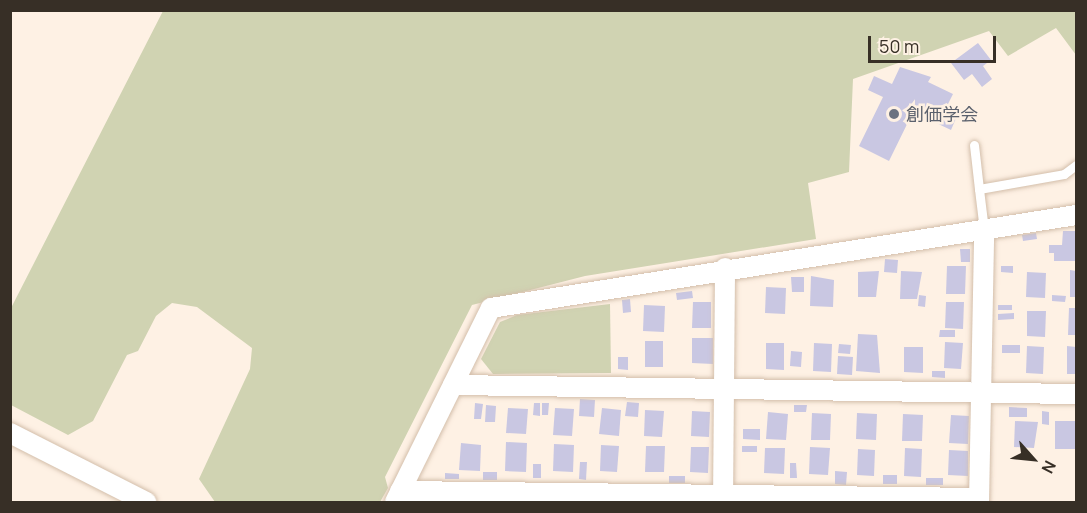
<!DOCTYPE html>
<meta charset="utf-8">
<style>
body{margin:0}
#map{position:relative;width:1087px;height:513px;overflow:hidden;background:#fef1e4;font-family:Manrope,"Noto Sans JP",sans-serif}
div>[style]{position:absolute}
.green>*{inset:0;background:#d0d3b2}
.building>*{inset:0;background:#c9c7e2}
.roads{filter:drop-shadow(0 0 2px #d3beaa) drop-shadow(0 0 2px #d3beaa)}
.lane>*{height:9px;margin:-4.5px;padding:0 4.5px;transform-origin:4.5px;border-radius:4.5px;background:#fff}
.street>*{height:20px;margin:-10px;padding:0 10px;transform-origin:10px;border-radius:10px;background:#fff}
.dots>*{width:16px;height:16px;translate:-50% -50%;box-sizing:border-box;border:3px solid #fef1e4;border-radius:50%}
span{translate:-50% -50%;white-space:nowrap;text-align:center;line-height:1.15;-webkit-text-stroke:5px #fef1e4;paint-order:stroke}
.worship-label{font-size:18px;color:#5b616d}
.left{translate:0 -50%;text-align:left}
.frame{position:absolute;inset:0;border:12px solid #372f26;pointer-events:none}
.north{position:absolute;left:1003px;top:429px;width:60px;height:60px;-webkit-text-stroke:4px #fef1e4;paint-order:stroke;rotate:117deg;font-size:16px;font-weight:700;line-height:24px;text-align:center;color:#372f26}
.north::after{content:'';display:block;margin:auto;width:21px;height:27px;background:#372f26;clip-path:polygon(50% 0,100% 100%,50% 72%,0 100%)}
.scale{position:absolute;left:868px;top:36px;width:128px;height:27px;box-sizing:border-box;border:3px solid #372f26;border-top:0;padding-left:8px;font-size:18px;line-height:21px;white-space:nowrap;color:#372f26;-webkit-text-stroke:4px #fef1e4;paint-order:stroke}
</style>
<div id="map">
<div class="green">
<i style="clip-path:polygon(163px 11px,1076px 11px,1076px 55px,1056px 28px,1008px 56px,989px 31px,853px 79px,849px 172px,808px 183px,816px 239px,585px 276px,472px 305px,385px 477px,388px 488px,380px 502px,215px 502px,199px 479px,250px 369px,252px 348px,197px 307px,172px 303px,156px 316px,138px 351px,127px 355px,93px 421px,68px 435px,11px 405px,10px 310px)"></i>
<i style="clip-path:polygon(610px 304px,611px 373px,493px 374px,481px 359px,500px 322px,517px 315px)"></i>
</div>
<div class="building">
<i style="clip-path:polygon(978px 43px,991px 60px,983px 66px,992px 79px,982px 87px,972px 74px,964px 80px,951px 63px)"></i>
<i style="clip-path:polygon(900px 67px,931px 77px,928px 82px,953px 94px,945px 110px,957px 116px,951px 130px,913px 112px,889px 161px,859px 146px,883px 97px,868px 90px,874px 76px,892px 84px)"></i>
<i style="clip-path:polygon(1063px 231px,1076px 231px,1076px 261px,1054px 261px,1054px 253px,1049px 253px,1049px 245px,1062px 245px)"></i>
<i style="clip-path:polygon(1036px 233px,1037px 239px,1023px 241px,1022px 235px)"></i>
<i style="clip-path:polygon(960px 249px,970px 249px,970px 262px,961px 262px)"></i>
<i style="clip-path:polygon(885px 259px,898px 260px,897px 273px,884px 272px)"></i>
<i style="clip-path:polygon(947px 266px,966px 266px,965px 294px,946px 294px)"></i>
<i style="clip-path:polygon(1001px 266px,1013px 266px,1013px 273px,1001px 272px)"></i>
<i style="clip-path:polygon(1070px 270px,1076px 271px,1076px 297px,1070px 297px)"></i>
<i style="clip-path:polygon(879px 271px,876px 297px,858px 297px,858px 272px)"></i>
<i style="clip-path:polygon(901px 271px,922px 272px,917px 299px,900px 299px)"></i>
<i style="clip-path:polygon(1027px 272px,1046px 273px,1045px 298px,1026px 297px)"></i>
<i style="clip-path:polygon(811px 276px,834px 280px,833px 307px,810px 306px)"></i>
<i style="clip-path:polygon(791px 277px,804px 277px,804px 292px,792px 292px)"></i>
<i style="clip-path:polygon(766px 287px,786px 288px,785px 314px,765px 313px)"></i>
<i style="clip-path:polygon(692px 291px,693px 298px,677px 300px,676px 293px)"></i>
<i style="clip-path:polygon(919px 295px,926px 296px,925px 307px,918px 306px)"></i>
<i style="clip-path:polygon(1052px 295px,1066px 296px,1065px 302px,1052px 301px)"></i>
<i style="clip-path:polygon(630px 299px,631px 312px,623px 313px,622px 300px)"></i>
<i style="clip-path:polygon(693px 302px,711px 302px,711px 328px,692px 328px)"></i>
<i style="clip-path:polygon(946px 302px,964px 302px,963px 329px,945px 328px)"></i>
<i style="clip-path:polygon(644px 305px,665px 306px,664px 332px,643px 331px)"></i>
<i style="clip-path:polygon(998px 305px,1012px 305px,1012px 310px,998px 310px)"></i>
<i style="clip-path:polygon(1069px 308px,1076px 308px,1076px 335px,1068px 335px)"></i>
<i style="clip-path:polygon(1027px 311px,1046px 311px,1045px 337px,1027px 336px)"></i>
<i style="clip-path:polygon(1014px 313px,1014px 319px,998px 320px,998px 314px)"></i>
<i style="clip-path:polygon(940px 330px,955px 330px,955px 337px,939px 337px)"></i>
<i style="clip-path:polygon(858px 334px,877px 335px,880px 373px,856px 371px)"></i>
<i style="clip-path:polygon(692px 338px,713px 338px,713px 364px,692px 363px)"></i>
<i style="clip-path:polygon(645px 341px,663px 341px,663px 367px,645px 367px)"></i>
<i style="clip-path:polygon(945px 342px,963px 343px,961px 369px,944px 368px)"></i>
<i style="clip-path:polygon(766px 343px,784px 343px,784px 370px,766px 369px)"></i>
<i style="clip-path:polygon(814px 343px,832px 344px,831px 372px,813px 371px)"></i>
<i style="clip-path:polygon(839px 344px,851px 345px,850px 354px,838px 353px)"></i>
<i style="clip-path:polygon(1002px 345px,1020px 345px,1020px 353px,1002px 353px)"></i>
<i style="clip-path:polygon(1027px 346px,1044px 347px,1043px 374px,1026px 373px)"></i>
<i style="clip-path:polygon(1067px 346px,1076px 347px,1076px 374px,1067px 374px)"></i>
<i style="clip-path:polygon(904px 347px,923px 347px,923px 373px,904px 372px)"></i>
<i style="clip-path:polygon(791px 351px,802px 352px,801px 367px,790px 366px)"></i>
<i style="clip-path:polygon(838px 356px,853px 357px,852px 375px,837px 374px)"></i>
<i style="clip-path:polygon(618px 357px,628px 357px,628px 370px,618px 369px)"></i>
<i style="clip-path:polygon(932px 371px,945px 371px,945px 378px,932px 377px)"></i>
<i style="clip-path:polygon(580px 399px,595px 400px,594px 417px,579px 416px)"></i>
<i style="clip-path:polygon(627px 402px,639px 403px,638px 417px,625px 416px)"></i>
<i style="clip-path:polygon(475px 403px,483px 404px,481px 419px,474px 419px)"></i>
<i style="clip-path:polygon(534px 403px,540px 403px,540px 416px,533px 415px)"></i>
<i style="clip-path:polygon(542px 403px,549px 403px,548px 415px,542px 415px)"></i>
<i style="clip-path:polygon(486px 405px,496px 406px,495px 422px,485px 422px)"></i>
<i style="clip-path:polygon(794px 405px,807px 405px,806px 412px,794px 412px)"></i>
<i style="clip-path:polygon(1009px 407px,1027px 408px,1027px 417px,1009px 417px)"></i>
<i style="clip-path:polygon(508px 408px,528px 409px,526px 434px,506px 433px)"></i>
<i style="clip-path:polygon(555px 408px,574px 409px,572px 436px,553px 435px)"></i>
<i style="clip-path:polygon(602px 408px,621px 410px,619px 436px,599px 434px)"></i>
<i style="clip-path:polygon(645px 410px,664px 411px,662px 437px,644px 436px)"></i>
<i style="clip-path:polygon(692px 411px,710px 412px,709px 437px,691px 436px)"></i>
<i style="clip-path:polygon(1042px 411px,1049px 412px,1049px 425px,1042px 424px)"></i>
<i style="clip-path:polygon(768px 412px,788px 414px,786px 440px,766px 439px)"></i>
<i style="clip-path:polygon(812px 413px,831px 414px,830px 440px,811px 440px)"></i>
<i style="clip-path:polygon(857px 413px,877px 414px,876px 440px,856px 439px)"></i>
<i style="clip-path:polygon(903px 414px,923px 415px,922px 441px,902px 441px)"></i>
<i style="clip-path:polygon(951px 415px,969px 416px,968px 444px,949px 443px)"></i>
<i style="clip-path:polygon(1015px 421px,1038px 422px,1034px 448px,1014px 447px)"></i>
<i style="clip-path:polygon(1055px 421px,1076px 421px,1076px 449px,1055px 449px)"></i>
<i style="clip-path:polygon(743px 429px,760px 429px,760px 440px,743px 439px)"></i>
<i style="clip-path:polygon(506px 442px,527px 443px,526px 472px,505px 471px)"></i>
<i style="clip-path:polygon(461px 443px,481px 445px,480px 471px,459px 470px)"></i>
<i style="clip-path:polygon(554px 444px,574px 445px,573px 472px,553px 471px)"></i>
<i style="clip-path:polygon(601px 445px,619px 446px,617px 472px,600px 471px)"></i>
<i style="clip-path:polygon(646px 446px,665px 446px,664px 472px,645px 472px)"></i>
<i style="clip-path:polygon(742px 446px,757px 446px,757px 452px,742px 452px)"></i>
<i style="clip-path:polygon(691px 447px,709px 447px,708px 473px,690px 472px)"></i>
<i style="clip-path:polygon(810px 447px,830px 448px,828px 475px,809px 474px)"></i>
<i style="clip-path:polygon(765px 448px,785px 448px,784px 474px,764px 473px)"></i>
<i style="clip-path:polygon(905px 448px,922px 449px,921px 477px,904px 476px)"></i>
<i style="clip-path:polygon(858px 449px,875px 450px,874px 476px,857px 475px)"></i>
<i style="clip-path:polygon(949px 450px,968px 451px,968px 476px,948px 475px)"></i>
<i style="clip-path:polygon(580px 462px,587px 462px,586px 480px,579px 479px)"></i>
<i style="clip-path:polygon(790px 463px,796px 463px,797px 478px,790px 478px)"></i>
<i style="clip-path:polygon(533px 464px,541px 464px,541px 478px,533px 478px)"></i>
<i style="clip-path:polygon(835px 471px,847px 472px,846px 485px,835px 484px)"></i>
<i style="clip-path:polygon(483px 472px,497px 472px,497px 480px,483px 480px)"></i>
<i style="clip-path:polygon(445px 473px,459px 474px,459px 479px,445px 479px)"></i>
<i style="clip-path:polygon(883px 475px,897px 475px,897px 484px,883px 484px)"></i>
<i style="clip-path:polygon(669px 476px,685px 476px,685px 483px,669px 483px)"></i>
<i style="clip-path:polygon(926px 478px,943px 478px,943px 485px,926px 485px)"></i>
</div>
<div class="roads">
<div class="lane">
<i style="left:974px;top:145px;width:44px;rotate:83.5deg"></i>
<i style="left:984px;top:230px;width:41px;rotate:-97deg"></i>
<i style="left:979px;top:189px;width:86px;rotate:-10deg"></i>
<i style="left:1064px;top:174px;width:15px;rotate:-37deg"></i>
</div>
<div class="street">
<i style="left:453px;top:385px;width:623px;rotate:0.83deg"></i>
<i style="left:10px;top:433px;width:153px;rotate:26.9deg"></i>
<i style="left:400px;top:491px;width:579px;rotate:0.69deg"></i>
<i style="left:395px;top:502px;width:216px;rotate:-63.7deg"></i>
<i style="left:491px;top:308px;width:592px;rotate:-9.03deg"></i>
<i style="left:723px;top:502px;width:234px;rotate:-89.5deg"></i>
<i style="left:979px;top:502px;width:272px;rotate:-88.9deg"></i>
</div>
</div>
<div class="dots">
<i style="left:894px;top:114px;background:#6b7280"></i>
</div>
<div class="worship-label">
<span class="left" style="left:906px;top:114px">創価学会</span>
</div>
<div class="frame"></div>
<div class="north">N</div>
<div class="scale">50 m</div>
</div>
